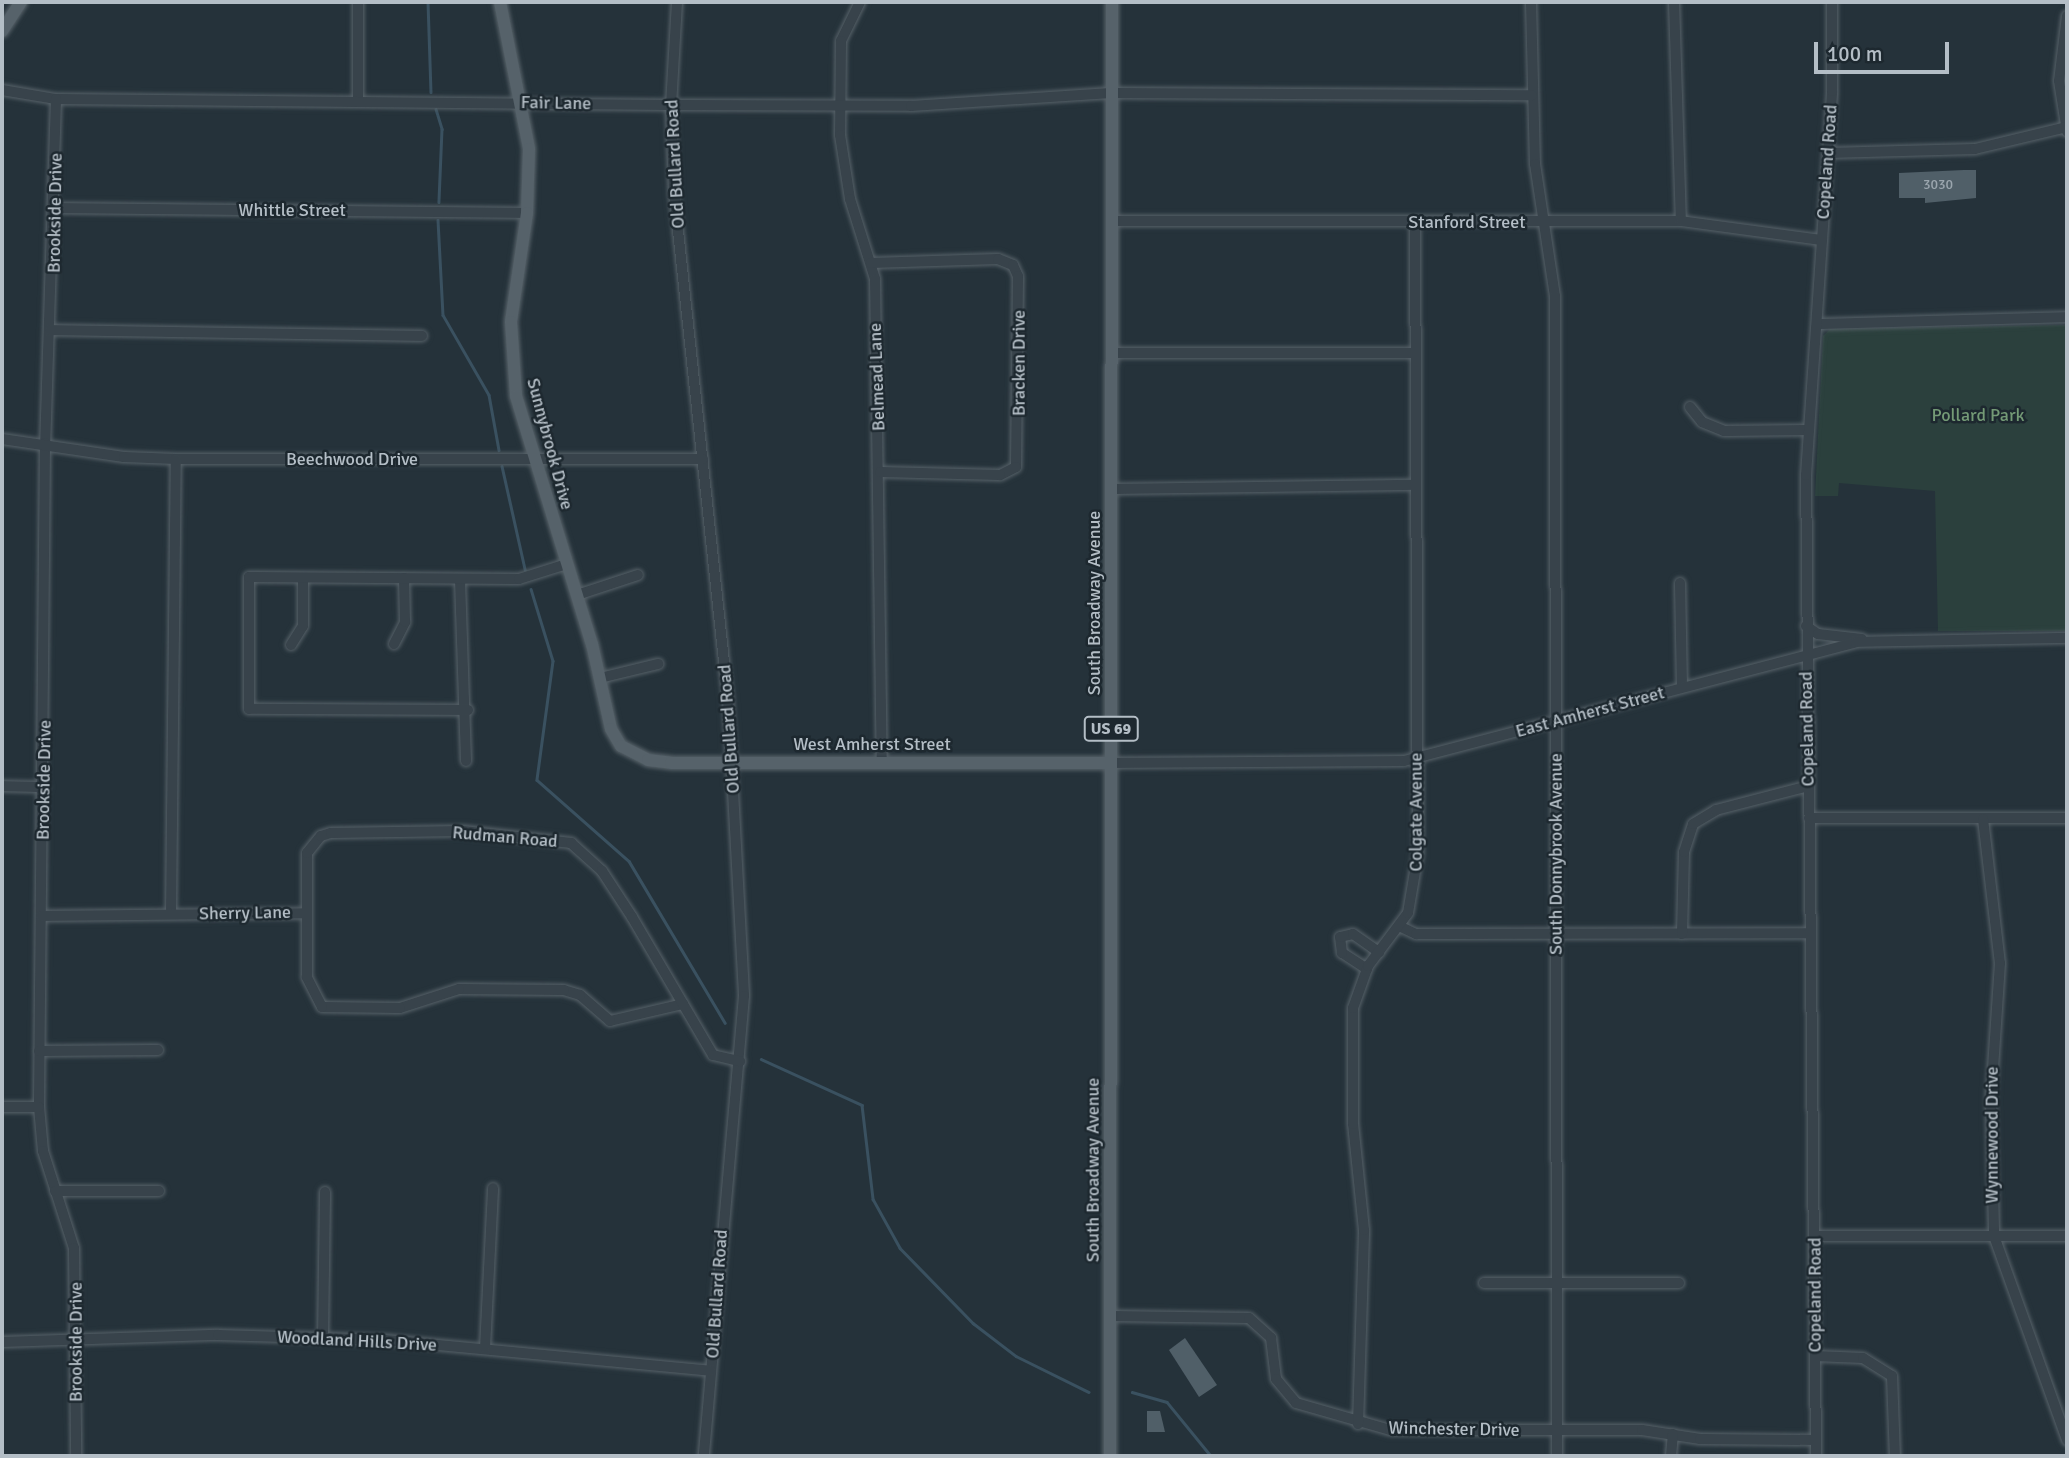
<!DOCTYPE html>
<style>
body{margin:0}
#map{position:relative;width:2069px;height:1458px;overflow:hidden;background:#25323a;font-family:Signika,sans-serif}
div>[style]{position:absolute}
.green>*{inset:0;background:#2b403d}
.stream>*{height:2.5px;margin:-1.25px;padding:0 1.25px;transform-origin:1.25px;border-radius:1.25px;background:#3a5160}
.building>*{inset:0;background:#505f68}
.roads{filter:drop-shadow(0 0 2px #566168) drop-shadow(0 0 2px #566168)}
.minor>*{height:10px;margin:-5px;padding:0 5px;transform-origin:5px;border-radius:5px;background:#38434b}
.major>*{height:12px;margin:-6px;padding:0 6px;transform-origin:6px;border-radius:6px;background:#56626a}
span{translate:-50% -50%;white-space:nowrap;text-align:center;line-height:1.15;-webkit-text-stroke:5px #1d282f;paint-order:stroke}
.number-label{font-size:14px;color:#9ba6ae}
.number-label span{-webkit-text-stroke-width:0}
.shield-label span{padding:2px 5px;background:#1d282f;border:2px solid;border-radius:5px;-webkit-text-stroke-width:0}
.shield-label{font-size:16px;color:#b4bec6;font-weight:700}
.street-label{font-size:18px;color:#b4bec6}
.park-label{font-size:18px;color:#749a76}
.frame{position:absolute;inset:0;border:4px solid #b4bec6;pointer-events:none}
.scale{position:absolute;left:1814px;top:42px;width:135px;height:32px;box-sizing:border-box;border:4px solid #b4bec6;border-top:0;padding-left:9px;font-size:21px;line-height:24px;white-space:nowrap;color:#b4bec6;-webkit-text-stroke:5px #1d282f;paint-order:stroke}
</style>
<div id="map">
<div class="green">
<i style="clip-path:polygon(2067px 325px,2067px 631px,1938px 631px,1935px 491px,1839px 483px,1838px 496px,1815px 496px,1823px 336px,1830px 329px)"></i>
</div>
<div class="stream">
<i style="left:428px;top:2px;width:90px;rotate:88.1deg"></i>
<i style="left:436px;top:109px;width:21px;rotate:73deg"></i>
<i style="left:442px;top:129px;width:73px;rotate:92.4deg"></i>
<i style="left:438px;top:220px;width:95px;rotate:87deg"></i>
<i style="left:443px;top:315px;width:92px;rotate:60.1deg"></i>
<i style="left:489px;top:395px;width:56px;rotate:79.7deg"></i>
<i style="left:502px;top:466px;width:106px;rotate:77.4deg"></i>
<i style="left:531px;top:589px;width:75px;rotate:73deg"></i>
<i style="left:553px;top:661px;width:120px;rotate:97.7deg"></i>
<i style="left:537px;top:780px;width:123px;rotate:41.4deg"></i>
<i style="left:629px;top:861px;width:188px;rotate:59.3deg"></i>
<i style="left:761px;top:1059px;width:111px;rotate:24.5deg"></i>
<i style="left:862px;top:1105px;width:95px;rotate:83.3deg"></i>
<i style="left:873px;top:1199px;width:56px;rotate:61.1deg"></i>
<i style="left:900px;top:1248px;width:105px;rotate:45.8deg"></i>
<i style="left:973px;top:1323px;width:54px;rotate:37.5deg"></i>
<i style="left:1016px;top:1356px;width:81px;rotate:26.3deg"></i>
<i style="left:1132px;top:1392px;width:36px;rotate:16deg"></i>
<i style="left:1167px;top:1402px;width:70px;rotate:50.8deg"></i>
</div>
<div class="building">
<i style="clip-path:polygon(1964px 170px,1976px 170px,1976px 198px,1925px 203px,1925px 198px,1899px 198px,1899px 173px)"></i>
<i style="clip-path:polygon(1185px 1338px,1217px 1385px,1199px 1397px,1169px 1350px)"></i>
<i style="clip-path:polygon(1147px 1411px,1160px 1411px,1165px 1432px,1147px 1432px)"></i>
</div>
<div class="roads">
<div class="minor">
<i style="left:358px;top:2px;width:99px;rotate:90deg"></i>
<i style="left:677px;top:2px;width:103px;rotate:93.3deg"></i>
<i style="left:671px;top:105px;width:88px;rotate:88deg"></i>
<i style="left:674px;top:193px;width:509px;rotate:83.91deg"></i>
<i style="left:728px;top:699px;width:297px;rotate:86.9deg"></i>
<i style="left:744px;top:996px;width:462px;rotate:95deg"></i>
<i style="left:860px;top:2px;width:43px;rotate:116deg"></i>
<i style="left:841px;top:41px;width:94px;rotate:90.6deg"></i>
<i style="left:840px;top:135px;width:65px;rotate:81.1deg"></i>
<i style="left:850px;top:199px;width:84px;rotate:72.6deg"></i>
<i style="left:875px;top:279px;width:483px;rotate:89.2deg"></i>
<i style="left:1531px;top:2px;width:162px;rotate:88.6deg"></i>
<i style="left:1535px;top:164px;width:134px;rotate:81.4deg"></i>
<i style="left:1555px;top:296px;width:1160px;rotate:89.9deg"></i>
<i style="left:1674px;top:2px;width:219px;rotate:88.2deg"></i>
<i style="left:2067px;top:16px;width:65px;rotate:97deg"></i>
<i style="left:2059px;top:81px;width:51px;rotate:80.9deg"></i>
<i style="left:2px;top:90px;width:55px;rotate:9.5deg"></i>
<i style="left:56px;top:99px;width:615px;rotate:0.56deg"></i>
<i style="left:671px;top:105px;width:240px;rotate:0.2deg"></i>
<i style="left:911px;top:106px;width:200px;rotate:-3.7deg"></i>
<i style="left:1111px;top:93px;width:421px;rotate:0.3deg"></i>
<i style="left:56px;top:99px;width:344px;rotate:91.8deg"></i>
<i style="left:45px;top:443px;width:664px;rotate:90.52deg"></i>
<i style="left:39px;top:1107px;width:44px;rotate:84.8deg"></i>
<i style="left:43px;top:1151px;width:102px;rotate:72.3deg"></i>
<i style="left:74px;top:1248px;width:208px;rotate:89.4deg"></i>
<i style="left:1828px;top:153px;width:147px;rotate:-1.6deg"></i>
<i style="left:1975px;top:149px;width:95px;rotate:-13.4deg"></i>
<i style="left:57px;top:208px;width:470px;rotate:0.6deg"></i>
<i style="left:1111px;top:221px;width:570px"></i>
<i style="left:1681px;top:221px;width:142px;rotate:7.7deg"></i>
<i style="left:871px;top:263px;width:127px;rotate:-1.8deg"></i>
<i style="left:998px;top:259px;width:16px;rotate:22deg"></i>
<i style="left:1013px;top:265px;width:12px;rotate:66deg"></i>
<i style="left:1018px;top:276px;width:191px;rotate:90.6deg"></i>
<i style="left:1016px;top:467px;width:18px;rotate:153deg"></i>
<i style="left:1000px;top:475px;width:120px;rotate:-178.6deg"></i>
<i style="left:1817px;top:324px;width:250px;rotate:-1.6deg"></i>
<i style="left:50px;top:330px;width:372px;rotate:0.9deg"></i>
<i style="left:1112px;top:353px;width:303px"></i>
<i style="left:1690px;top:407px;width:19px;rotate:51deg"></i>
<i style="left:1702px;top:422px;width:24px;rotate:22deg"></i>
<i style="left:1724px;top:431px;width:84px;rotate:-0.7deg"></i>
<i style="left:2px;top:439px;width:123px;rotate:8.4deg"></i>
<i style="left:124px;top:457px;width:52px;rotate:2.2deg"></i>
<i style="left:176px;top:459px;width:527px"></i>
<i style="left:1112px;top:489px;width:304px;rotate:-0.8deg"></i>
<i style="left:460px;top:580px;width:181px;rotate:88.1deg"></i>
<i style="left:1680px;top:583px;width:104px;rotate:88.9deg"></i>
<i style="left:577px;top:595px;width:64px;rotate:-18.2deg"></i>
<i style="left:1806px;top:626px;width:14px;rotate:34deg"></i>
<i style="left:1818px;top:634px;width:44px;rotate:6.5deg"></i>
<i style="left:394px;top:644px;width:25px;rotate:-63deg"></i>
<i style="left:405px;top:622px;width:44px;rotate:-91.3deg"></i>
<i style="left:291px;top:645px;width:22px;rotate:-58deg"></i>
<i style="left:303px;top:626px;width:47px;rotate:-90deg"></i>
<i style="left:600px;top:678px;width:60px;rotate:-13.6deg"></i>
<i style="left:468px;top:710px;width:219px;rotate:-179.7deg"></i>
<i style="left:249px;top:709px;width:132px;rotate:-90deg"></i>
<i style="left:249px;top:577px;width:270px;rotate:0.4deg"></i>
<i style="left:519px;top:579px;width:50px;rotate:-17.4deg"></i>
<i style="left:1111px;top:763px;width:293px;rotate:-0.4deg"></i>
<i style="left:1404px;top:761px;width:467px;rotate:-14.7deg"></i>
<i style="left:1856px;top:642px;width:211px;rotate:-1.1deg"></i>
<i style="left:2px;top:786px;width:42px;rotate:1.4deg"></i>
<i style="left:1809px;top:818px;width:258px"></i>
<i style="left:1983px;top:819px;width:145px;rotate:83.3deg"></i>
<i style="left:2000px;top:963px;width:136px;rotate:93.8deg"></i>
<i style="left:1991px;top:1099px;width:137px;rotate:88.7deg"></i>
<i style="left:1994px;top:1236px;width:217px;rotate:70.3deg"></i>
<i style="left:171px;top:914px;width:455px;rotate:-89.4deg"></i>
<i style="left:41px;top:916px;width:265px;rotate:-0.6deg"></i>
<i style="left:1401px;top:927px;width:17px;rotate:25deg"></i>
<i style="left:1416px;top:934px;width:394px;rotate:-0.1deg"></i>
<i style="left:1682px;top:934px;width:82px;rotate:-88.6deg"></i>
<i style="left:1684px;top:852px;width:29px;rotate:-72deg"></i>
<i style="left:1693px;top:824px;width:27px;rotate:-31deg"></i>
<i style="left:1716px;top:810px;width:96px;rotate:-14.5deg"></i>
<i style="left:1367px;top:969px;width:30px;rotate:-147deg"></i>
<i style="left:1342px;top:953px;width:16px;rotate:-97deg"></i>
<i style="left:1340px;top:937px;width:13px;rotate:-13deg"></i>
<i style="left:1353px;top:934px;width:32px;rotate:35deg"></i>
<i style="left:683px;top:1004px;width:75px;rotate:166.9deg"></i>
<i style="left:610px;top:1021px;width:40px;rotate:-139deg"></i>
<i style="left:580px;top:995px;width:17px;rotate:-163deg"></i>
<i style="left:564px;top:990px;width:105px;rotate:-179.5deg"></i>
<i style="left:459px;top:989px;width:62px;rotate:162.1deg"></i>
<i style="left:400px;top:1008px;width:78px;rotate:-179.3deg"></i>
<i style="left:322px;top:1007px;width:34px;rotate:-117deg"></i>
<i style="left:307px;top:977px;width:124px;rotate:-90deg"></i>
<i style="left:307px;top:853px;width:22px;rotate:-51deg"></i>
<i style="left:321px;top:836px;width:10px;rotate:-17deg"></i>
<i style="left:331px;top:833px;width:132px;rotate:-0.9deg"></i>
<i style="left:463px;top:831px;width:109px;rotate:6.3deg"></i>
<i style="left:571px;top:843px;width:42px;rotate:42.1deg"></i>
<i style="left:602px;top:871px;width:55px;rotate:56.9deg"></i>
<i style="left:632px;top:917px;width:160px;rotate:59.6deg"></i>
<i style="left:713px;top:1055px;width:28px;rotate:13deg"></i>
<i style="left:39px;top:1051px;width:119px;rotate:-0.5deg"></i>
<i style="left:2px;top:1107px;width:37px"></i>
<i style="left:55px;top:1191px;width:104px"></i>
<i style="left:1814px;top:1236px;width:253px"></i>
<i style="left:1484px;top:1283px;width:195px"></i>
<i style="left:1111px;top:1316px;width:138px;rotate:0.8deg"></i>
<i style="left:1249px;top:1318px;width:30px;rotate:42deg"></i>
<i style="left:1271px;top:1338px;width:41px;rotate:83deg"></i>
<i style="left:1276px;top:1379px;width:31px;rotate:50deg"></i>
<i style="left:1296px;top:1403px;width:98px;rotate:16deg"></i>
<i style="left:1390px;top:1430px;width:252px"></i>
<i style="left:1642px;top:1430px;width:59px;rotate:8.8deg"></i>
<i style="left:1700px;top:1439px;width:116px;rotate:0.5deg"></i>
<i style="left:323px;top:1338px;width:146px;rotate:-89.2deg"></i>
<i style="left:2px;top:1342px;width:216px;rotate:-1.9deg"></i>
<i style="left:218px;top:1335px;width:167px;rotate:1.7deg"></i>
<i style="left:385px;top:1340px;width:327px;rotate:5.4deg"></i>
<i style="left:485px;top:1348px;width:160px;rotate:-87.1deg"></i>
<i style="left:1815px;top:1356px;width:48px;rotate:2.4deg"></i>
<i style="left:1863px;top:1358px;width:34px;rotate:32deg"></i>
<i style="left:1892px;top:1376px;width:80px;rotate:87.9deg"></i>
<i style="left:1358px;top:1424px;width:194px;rotate:-88.2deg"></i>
<i style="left:1364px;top:1230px;width:107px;rotate:-95.9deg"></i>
<i style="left:1353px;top:1124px;width:116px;rotate:-90deg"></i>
<i style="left:1353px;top:1008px;width:45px;rotate:-70.3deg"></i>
<i style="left:1368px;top:966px;width:66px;rotate:-53deg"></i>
<i style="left:1408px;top:913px;width:60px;rotate:-80.4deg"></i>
<i style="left:1418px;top:854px;width:632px;rotate:-90.27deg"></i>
<i style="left:1671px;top:1456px;width:22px;rotate:-85deg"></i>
<i style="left:1816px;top:1456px;width:981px;rotate:-90.58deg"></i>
<i style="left:1806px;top:475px;width:385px;rotate:-86.1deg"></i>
<i style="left:1832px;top:91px;width:89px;rotate:-90deg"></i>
</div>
<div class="major">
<i style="left:500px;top:2px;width:150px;rotate:78.8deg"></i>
<i style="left:529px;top:149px;width:64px;rotate:91.8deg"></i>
<i style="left:527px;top:213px;width:110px;rotate:98.4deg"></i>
<i style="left:511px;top:322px;width:74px;rotate:86.1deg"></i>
<i style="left:516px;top:396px;width:259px;rotate:73deg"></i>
<i style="left:592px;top:644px;width:87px;rotate:77.4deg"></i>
<i style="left:611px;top:729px;width:20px;rotate:60deg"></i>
<i style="left:621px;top:746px;width:30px;rotate:27deg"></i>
<i style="left:648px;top:760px;width:23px;rotate:7deg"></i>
<i style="left:671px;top:763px;width:440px"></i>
<i style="left:2px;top:31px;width:35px;rotate:-57deg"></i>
<i style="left:1110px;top:1456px;width:1454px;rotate:-89.92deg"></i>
</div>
</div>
<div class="number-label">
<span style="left:1938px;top:185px">3030</span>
</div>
<div class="shield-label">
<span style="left:1111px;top:729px">US 69</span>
</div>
<div class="street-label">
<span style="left:556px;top:103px;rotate:1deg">Fair Lane</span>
<span style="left:1827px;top:162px;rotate:-86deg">Copeland Road</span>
<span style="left:675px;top:164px;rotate:-93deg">Old Bullard Road</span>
<span style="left:292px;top:210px">Whittle Street</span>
<span style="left:55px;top:213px;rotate:-89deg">Brookside Drive</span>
<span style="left:1467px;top:222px">Stanford Street</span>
<span style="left:1019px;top:363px;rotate:-90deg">Bracken Drive</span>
<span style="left:877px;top:377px;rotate:-92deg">Belmead Lane</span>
<span style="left:550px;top:444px;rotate:75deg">Sunnybrook Drive</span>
<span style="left:352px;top:459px">Beechwood Drive</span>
<span style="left:1094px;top:603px;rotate:-90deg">South Broadway Avenue</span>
<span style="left:1590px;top:712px;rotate:-15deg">East Amherst Street</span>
<span style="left:729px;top:729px;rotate:-94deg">Old Bullard Road</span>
<span style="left:1807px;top:729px;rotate:-91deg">Copeland Road</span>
<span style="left:872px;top:744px">West Amherst Street</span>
<span style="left:44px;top:780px;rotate:-89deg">Brookside Drive</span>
<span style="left:1416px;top:812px;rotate:-90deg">Colgate Avenue</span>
<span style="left:505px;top:837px;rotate:5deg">Rudman Road</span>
<span style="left:1556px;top:854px;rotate:-90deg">South Donnybrook Avenue</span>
<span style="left:245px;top:913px;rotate:-1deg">Sherry Lane</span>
<span style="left:1992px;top:1135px;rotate:-90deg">Wynnewood Drive</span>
<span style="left:1093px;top:1170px;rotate:-90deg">South Broadway Avenue</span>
<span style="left:717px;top:1294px;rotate:-86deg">Old Bullard Road</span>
<span style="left:1815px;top:1295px;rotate:-90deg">Copeland Road</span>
<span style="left:357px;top:1341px;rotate:3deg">Woodland Hills Drive</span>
<span style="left:76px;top:1342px;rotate:-90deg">Brookside Drive</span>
<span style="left:1454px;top:1429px;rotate:1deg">Winchester Drive</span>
</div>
<div class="park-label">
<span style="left:1978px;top:415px">Pollard Park</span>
</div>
<div class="frame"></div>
<div class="scale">100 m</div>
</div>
